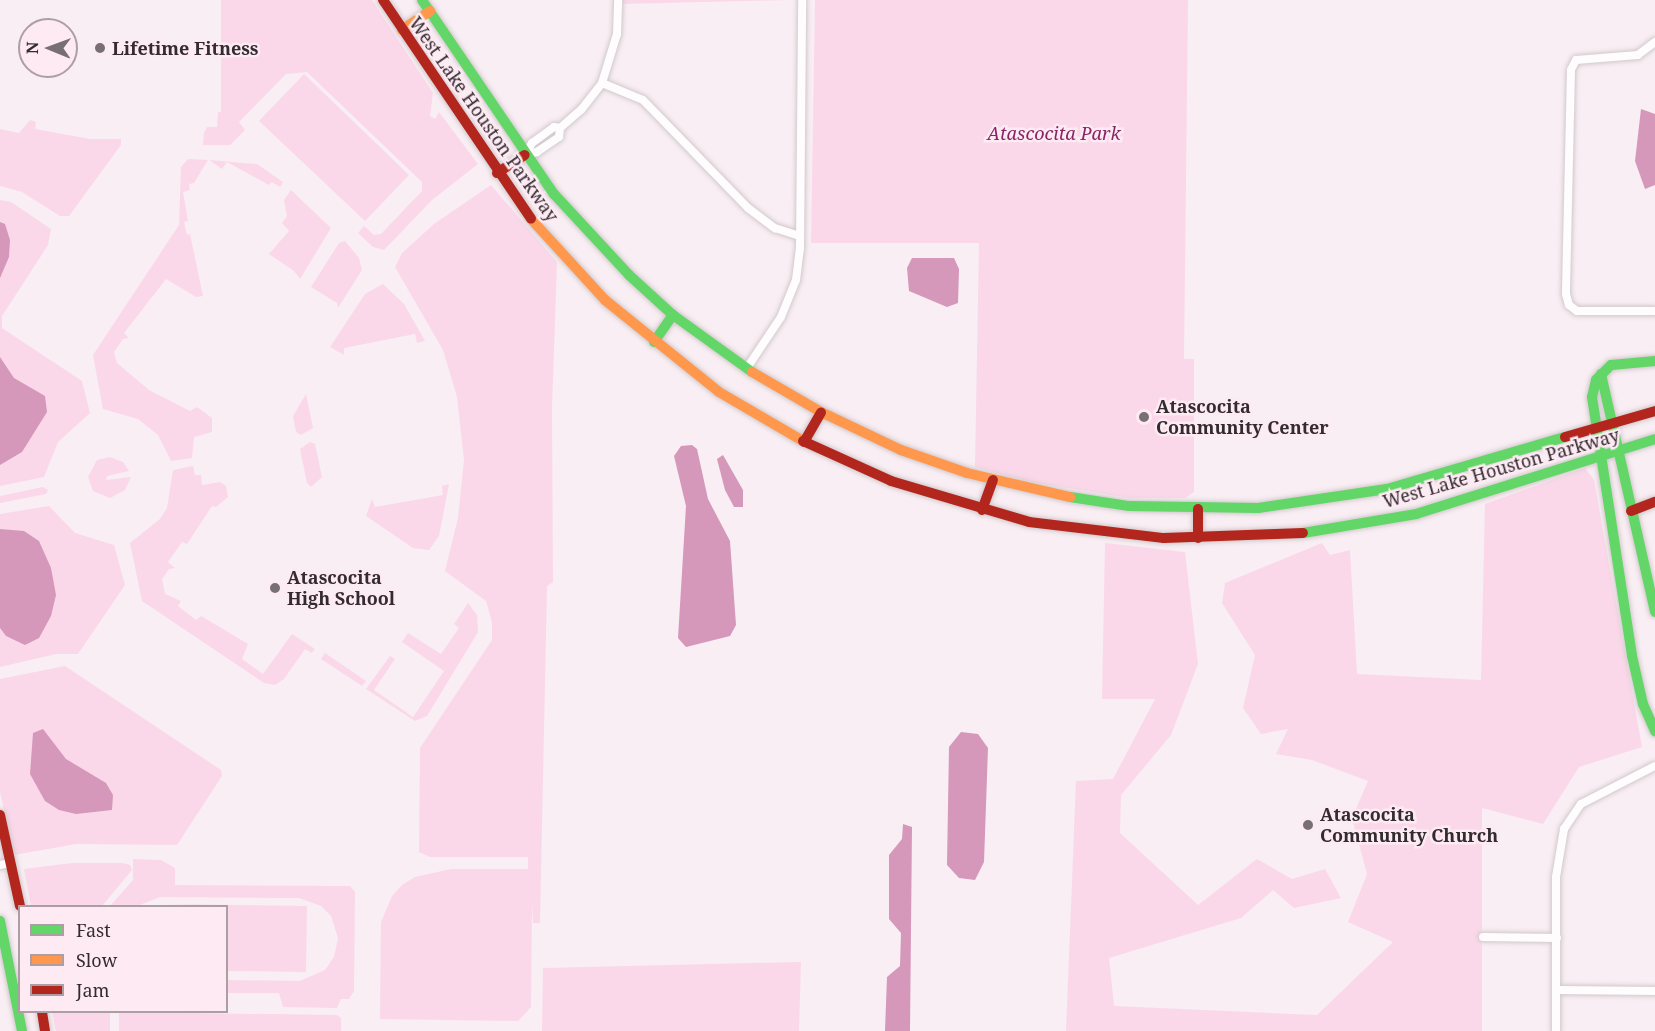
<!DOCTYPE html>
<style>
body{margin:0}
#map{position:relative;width:1655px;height:1031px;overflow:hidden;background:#f9eef3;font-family:"Noto Serif",serif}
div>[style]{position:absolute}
.green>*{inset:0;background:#fad8e9}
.water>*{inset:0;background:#d597ba}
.roads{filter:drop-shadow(0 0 2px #d1c9cc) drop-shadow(0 0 2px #d1c9cc)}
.street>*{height:8px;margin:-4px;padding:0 4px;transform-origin:4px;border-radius:4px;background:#fefcfd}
.fast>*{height:10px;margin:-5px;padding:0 5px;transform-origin:5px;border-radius:5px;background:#63d668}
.slow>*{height:10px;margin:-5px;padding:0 5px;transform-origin:5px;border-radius:5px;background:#ff974d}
.jam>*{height:10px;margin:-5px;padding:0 5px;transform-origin:5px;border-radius:5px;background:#b3261e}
.dots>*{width:16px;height:16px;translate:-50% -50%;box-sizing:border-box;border:3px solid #fdeaf3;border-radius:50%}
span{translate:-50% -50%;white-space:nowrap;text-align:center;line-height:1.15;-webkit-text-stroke:5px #fdeaf3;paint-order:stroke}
.poi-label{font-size:18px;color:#322b2f;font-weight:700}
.left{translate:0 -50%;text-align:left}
.street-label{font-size:18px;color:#322b2f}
.park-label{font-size:18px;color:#892564;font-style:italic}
.legend{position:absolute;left:18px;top:905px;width:210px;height:108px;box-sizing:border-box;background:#fdeaf3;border:2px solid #ac9ea5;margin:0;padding:8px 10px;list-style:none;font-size:18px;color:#322b2f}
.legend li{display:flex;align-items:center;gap:12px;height:30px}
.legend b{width:30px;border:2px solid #ac9ea5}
.north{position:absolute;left:18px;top:18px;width:60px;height:60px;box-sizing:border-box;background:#fdeaf3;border:2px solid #ac9ea5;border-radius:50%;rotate:271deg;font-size:16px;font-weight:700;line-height:24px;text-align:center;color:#322b2f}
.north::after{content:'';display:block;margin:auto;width:21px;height:27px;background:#786f74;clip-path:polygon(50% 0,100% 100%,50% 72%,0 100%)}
</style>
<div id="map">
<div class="green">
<i style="clip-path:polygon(221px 0,372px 0,433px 93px,430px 116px,435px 119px,439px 112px,478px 164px,432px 200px,384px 250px,373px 247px,358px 233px,364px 226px,374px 235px,381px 234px,422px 191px,422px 182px,307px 72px,286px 74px,239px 122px,245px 130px,230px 145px,203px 145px,204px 133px,207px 127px,217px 127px,218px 112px,221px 112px)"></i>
<i style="clip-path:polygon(621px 0,790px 0,621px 4px)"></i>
<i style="clip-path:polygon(815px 0,1188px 0,1184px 359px,1194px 359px,1194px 492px,1185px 498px,1129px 498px,1031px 482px,975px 467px,979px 243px,811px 243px)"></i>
<i style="clip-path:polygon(304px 74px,409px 175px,365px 221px,259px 121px)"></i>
<i style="clip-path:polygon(30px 120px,36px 122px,35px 129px,90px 139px,121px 139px,121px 145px,69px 216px,60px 216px,22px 192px,0 186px,0 129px,19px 133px)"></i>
<i style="clip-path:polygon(188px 159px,208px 160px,194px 183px,189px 184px,190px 190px,183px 192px,188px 221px,184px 222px,187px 235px,190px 234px,203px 296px,196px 297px,166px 279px,124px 333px,129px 338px,123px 339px,114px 352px,117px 363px,149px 390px,190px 411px,197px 407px,212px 418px,212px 432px,194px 437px,192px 458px,171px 461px,158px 435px,138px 419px,103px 409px,93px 355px,179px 225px,181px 167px)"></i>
<i style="clip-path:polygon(209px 160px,257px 164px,283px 182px,280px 187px,272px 182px,269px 185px,227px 162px,222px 169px)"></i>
<i style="clip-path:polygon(491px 185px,557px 262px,552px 408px,553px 582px,547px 586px,540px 923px,533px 923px,532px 901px,531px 1007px,518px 1021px,380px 1019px,381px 922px,392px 896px,402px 885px,415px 877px,451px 869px,528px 869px,528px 857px,430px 857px,419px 852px,420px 748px,492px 640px,492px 622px,486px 601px,445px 571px,458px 518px,464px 460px,457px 397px,443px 350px,395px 267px,402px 253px,434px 224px)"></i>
<i style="clip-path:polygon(291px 190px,331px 228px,300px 279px,294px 271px,269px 254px,289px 231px,282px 223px,287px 216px,284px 200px)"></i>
<i style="clip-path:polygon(0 200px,11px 202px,51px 229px,48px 245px,2px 316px,2px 328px,82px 381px,90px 413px,58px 442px,44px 477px,0 486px)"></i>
<i style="clip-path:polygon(345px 241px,359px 258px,362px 270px,338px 308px,337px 303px,311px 287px,339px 243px)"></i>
<i style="clip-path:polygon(383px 284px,404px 304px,425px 341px,417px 343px,415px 334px,344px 348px,344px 355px,330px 347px,365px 294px)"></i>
<i style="clip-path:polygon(306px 394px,313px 428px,301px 435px,296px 432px,293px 416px)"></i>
<i style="clip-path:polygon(310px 442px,315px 444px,322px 477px,311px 487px,307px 483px,300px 449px)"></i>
<i style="clip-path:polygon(110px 457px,123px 462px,129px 471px,107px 476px,106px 480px,131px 477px,125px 490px,110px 498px,93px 491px,88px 477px,97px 460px)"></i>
<i style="clip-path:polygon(193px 466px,195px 475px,201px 475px,202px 485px,220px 482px,226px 486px,228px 497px,216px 507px,212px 506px,187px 544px,182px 542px,168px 562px,175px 568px,169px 569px,162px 579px,165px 594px,181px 601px,178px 606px,196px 620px,201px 616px,248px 644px,242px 659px,263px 674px,292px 634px,315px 649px,312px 653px,305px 649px,284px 679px,275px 685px,264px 683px,142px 601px,130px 543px,160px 519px,167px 508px,173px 470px)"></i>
<i style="clip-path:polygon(1585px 468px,1594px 480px,1642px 747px,1579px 767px,1543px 824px,1482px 808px,1482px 1031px,1066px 1031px,1076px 781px,1113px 779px,1155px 699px,1102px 699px,1105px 543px,1185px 552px,1198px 664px,1171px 735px,1121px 795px,1120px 833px,1198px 905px,1257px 859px,1292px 879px,1325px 869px,1341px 898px,1294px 908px,1273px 890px,1241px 918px,1109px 958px,1114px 1006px,1317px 1015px,1393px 942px,1348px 922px,1367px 874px,1352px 818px,1368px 781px,1312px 760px,1276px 754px,1288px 729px,1261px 734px,1243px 708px,1255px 655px,1222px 603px,1225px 583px,1322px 543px,1330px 555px,1350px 550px,1357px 674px,1481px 680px,1485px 504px)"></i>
<i style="clip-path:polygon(449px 484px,439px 536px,429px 550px,413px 548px,366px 516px,372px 499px,375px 507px,443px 495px,442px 486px)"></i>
<i style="clip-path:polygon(43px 487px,48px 490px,46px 494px,0 503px,0 496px)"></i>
<i style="clip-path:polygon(49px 506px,75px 533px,114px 545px,125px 585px,78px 654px,56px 654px,0 667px,0 514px)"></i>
<i style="clip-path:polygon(468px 603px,477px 615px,478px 632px,427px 716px,415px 721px,366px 689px,390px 656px,395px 659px,374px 690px,413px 717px,444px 671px,402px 642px,408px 633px,441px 654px,459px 628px,454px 624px)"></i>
<i style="clip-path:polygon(325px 653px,366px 681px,362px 686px,321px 659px)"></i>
<i style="clip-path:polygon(65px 666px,221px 770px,222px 776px,177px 845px,76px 844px,14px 855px,0 792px,0 679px)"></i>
<i style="clip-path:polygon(133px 859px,161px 860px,175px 868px,175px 885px,350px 886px,355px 892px,354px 991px,349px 999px,341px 999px,337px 1008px,283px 1007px,279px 993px,227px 993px,227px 980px,300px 981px,325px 970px,334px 957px,338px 938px,331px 916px,321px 906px,299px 898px,160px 897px,137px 906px,110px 906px,133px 880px)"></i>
<i style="clip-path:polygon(72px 863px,123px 863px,130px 865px,132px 870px,102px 906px,31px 906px,24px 869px)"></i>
<i style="clip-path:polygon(161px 904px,307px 906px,306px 972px,227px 971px,226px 906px)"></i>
<i style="clip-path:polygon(801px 962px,799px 1031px,542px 1031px,543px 968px)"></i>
<i style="clip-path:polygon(52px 1012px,110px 1012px,110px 1031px,56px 1031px)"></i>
<i style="clip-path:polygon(119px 1012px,337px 1015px,341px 1018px,341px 1031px,119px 1031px)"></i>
</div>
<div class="water">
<i style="clip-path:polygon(1641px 109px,1655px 114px,1655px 185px,1645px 189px,1635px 161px)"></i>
<i style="clip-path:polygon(0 222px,5px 224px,10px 240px,9px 257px,0 278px)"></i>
<i style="clip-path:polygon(912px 258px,954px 258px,959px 269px,958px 303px,947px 307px,909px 291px,907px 268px)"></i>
<i style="clip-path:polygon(0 357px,14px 378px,45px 396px,47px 412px,22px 452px,0 465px)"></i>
<i style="clip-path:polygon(692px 445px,697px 449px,708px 499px,730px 541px,736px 625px,730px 636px,686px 647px,678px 638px,686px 506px,674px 456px,681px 446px)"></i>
<i style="clip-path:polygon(723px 455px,743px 490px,743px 507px,734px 507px,725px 490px,717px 459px)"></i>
<i style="clip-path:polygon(0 529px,24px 531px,39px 541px,51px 568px,56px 595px,51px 616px,39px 638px,25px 645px,6px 636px,0 628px)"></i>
<i style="clip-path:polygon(43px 729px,66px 759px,106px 783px,113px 795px,112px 810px,76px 814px,59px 810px,45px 801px,30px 774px,33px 733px)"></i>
<i style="clip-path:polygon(961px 732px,978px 734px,988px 748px,984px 862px,975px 880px,959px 878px,947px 865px,949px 747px)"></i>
<i style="clip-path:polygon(903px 824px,912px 827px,910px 1031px,885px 1031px,887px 977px,900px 966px,901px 933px,889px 919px,889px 855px,902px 839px)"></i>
</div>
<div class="roads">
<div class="street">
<i style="left:1655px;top:42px;width:21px;rotate:143deg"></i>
<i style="left:1638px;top:55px;width:62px;rotate:175.4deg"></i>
<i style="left:1576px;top:60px;width:11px;rotate:117deg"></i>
<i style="left:1571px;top:70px;width:224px;rotate:91.3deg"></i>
<i style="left:1566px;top:294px;width:11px;rotate:75deg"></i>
<i style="left:1569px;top:305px;width:10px;rotate:37deg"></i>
<i style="left:1577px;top:311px;width:78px"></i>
<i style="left:602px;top:83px;width:44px;rotate:22.5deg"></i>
<i style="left:643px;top:100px;width:151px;rotate:45.8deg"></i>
<i style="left:748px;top:208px;width:34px;rotate:37deg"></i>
<i style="left:775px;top:228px;width:26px;rotate:18deg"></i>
<i style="left:554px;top:127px;width:6px;rotate:9deg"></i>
<i style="left:560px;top:128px;width:9px;rotate:96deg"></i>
<i style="left:559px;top:137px;width:27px;rotate:146deg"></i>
<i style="left:537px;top:152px;width:12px;rotate:166deg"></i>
<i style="left:525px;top:155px;width:14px;rotate:-60deg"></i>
<i style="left:532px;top:143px;width:27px;rotate:-36deg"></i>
<i style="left:560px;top:128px;width:28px;rotate:-41deg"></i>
<i style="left:581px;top:110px;width:34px;rotate:-52deg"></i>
<i style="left:602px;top:83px;width:51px;rotate:-73deg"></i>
<i style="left:617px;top:34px;width:34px;rotate:-88deg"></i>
<i style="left:747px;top:368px;width:61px;rotate:-56.3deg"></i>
<i style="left:781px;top:317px;width:40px;rotate:-68deg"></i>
<i style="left:796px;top:280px;width:31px;rotate:-83deg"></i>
<i style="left:800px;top:249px;width:249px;rotate:-89.5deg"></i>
<i style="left:0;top:865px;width:11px;rotate:-10deg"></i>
<i style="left:1483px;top:937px;width:74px;rotate:0.8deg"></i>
<i style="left:1557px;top:990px;width:98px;rotate:0.6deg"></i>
<i style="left:1556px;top:1031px;width:154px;rotate:-90deg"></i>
<i style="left:1556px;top:877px;width:49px;rotate:-80.5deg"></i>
<i style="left:1564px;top:829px;width:30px;rotate:-56deg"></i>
<i style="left:1581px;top:804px;width:83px;rotate:-27.2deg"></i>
</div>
<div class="fast">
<i style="left:422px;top:0;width:235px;rotate:55.8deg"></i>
<i style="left:554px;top:194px;width:110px;rotate:47.2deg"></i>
<i style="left:629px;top:275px;width:59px;rotate:42.3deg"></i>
<i style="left:673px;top:315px;width:97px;rotate:35.8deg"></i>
<i style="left:654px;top:342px;width:33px;rotate:-55deg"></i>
<i style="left:1655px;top:361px;width:44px;rotate:174.8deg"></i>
<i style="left:1611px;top:365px;width:21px;rotate:135deg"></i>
<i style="left:1596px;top:380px;width:17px;rotate:103deg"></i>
<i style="left:1592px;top:397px;width:262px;rotate:81.2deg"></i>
<i style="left:1632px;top:656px;width:49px;rotate:77.1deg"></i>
<i style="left:1643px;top:704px;width:30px;rotate:66deg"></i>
<i style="left:1601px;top:374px;width:244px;rotate:77.2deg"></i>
<i style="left:1070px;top:497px;width:60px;rotate:8.7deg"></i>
<i style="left:1129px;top:506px;width:129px;rotate:0.9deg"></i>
<i style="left:1258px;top:508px;width:130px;rotate:-8.4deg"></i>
<i style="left:1387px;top:489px;width:185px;rotate:-16.3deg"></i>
<i style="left:1303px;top:533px;width:115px;rotate:-9.5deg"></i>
<i style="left:1416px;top:514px;width:250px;rotate:-17.4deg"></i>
<i style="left:0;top:921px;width:112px;rotate:78.7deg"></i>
</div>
<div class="slow">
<i style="left:402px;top:30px;width:34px;rotate:-34deg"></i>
<i style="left:531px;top:219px;width:110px;rotate:47.6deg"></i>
<i style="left:605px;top:300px;width:146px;rotate:38.9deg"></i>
<i style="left:719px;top:392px;width:97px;rotate:30.3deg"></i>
<i style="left:752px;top:372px;width:80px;rotate:30.1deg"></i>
<i style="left:821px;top:412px;width:89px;rotate:25.4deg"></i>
<i style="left:901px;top:450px;width:70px;rotate:19.2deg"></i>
<i style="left:967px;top:473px;width:106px;rotate:13.1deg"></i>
</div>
<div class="jam">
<i style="left:383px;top:0;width:264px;rotate:55.9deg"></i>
<i style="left:497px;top:173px;width:33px;rotate:-33deg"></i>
<i style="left:1565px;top:437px;width:94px;rotate:-16.1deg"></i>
<i style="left:803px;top:441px;width:97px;rotate:24.4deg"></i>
<i style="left:891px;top:481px;width:144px;rotate:16.5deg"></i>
<i style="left:1029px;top:522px;width:136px;rotate:6.8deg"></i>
<i style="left:1164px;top:538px;width:139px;rotate:-2.1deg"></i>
<i style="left:804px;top:442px;width:34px;rotate:-60deg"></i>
<i style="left:1198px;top:509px;width:29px;rotate:90deg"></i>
<i style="left:982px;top:510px;width:32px;rotate:-70deg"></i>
<i style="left:1631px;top:511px;width:26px;rotate:-21deg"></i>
<i style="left:0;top:815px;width:93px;rotate:77.6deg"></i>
<i style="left:42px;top:1012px;width:19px;rotate:81deg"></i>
</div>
</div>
<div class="dots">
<i style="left:100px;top:48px;background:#786f74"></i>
<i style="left:1144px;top:417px;background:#786f74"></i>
<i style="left:275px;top:588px;background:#786f74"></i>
<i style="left:1308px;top:825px;background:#786f74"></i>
</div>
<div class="poi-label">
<span class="left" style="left:112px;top:48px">Lifetime Fitness</span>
<span class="left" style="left:1156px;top:417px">Atascocita<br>Community Center</span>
<span class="left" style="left:287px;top:588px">Atascocita<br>High School</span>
<span class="left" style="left:1320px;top:825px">Atascocita<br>Community Church</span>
</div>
<div class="street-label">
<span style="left:484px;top:119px;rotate:55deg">West Lake Houston Parkway</span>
<span style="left:1501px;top:468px;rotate:-16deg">West Lake Houston Parkway</span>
</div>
<div class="park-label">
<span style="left:1054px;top:133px">Atascocita Park</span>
</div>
<ul class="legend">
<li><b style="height:8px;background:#63d668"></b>Fast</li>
<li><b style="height:8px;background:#ff974d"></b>Slow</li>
<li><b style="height:8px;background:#b3261e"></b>Jam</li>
</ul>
<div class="north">N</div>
</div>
